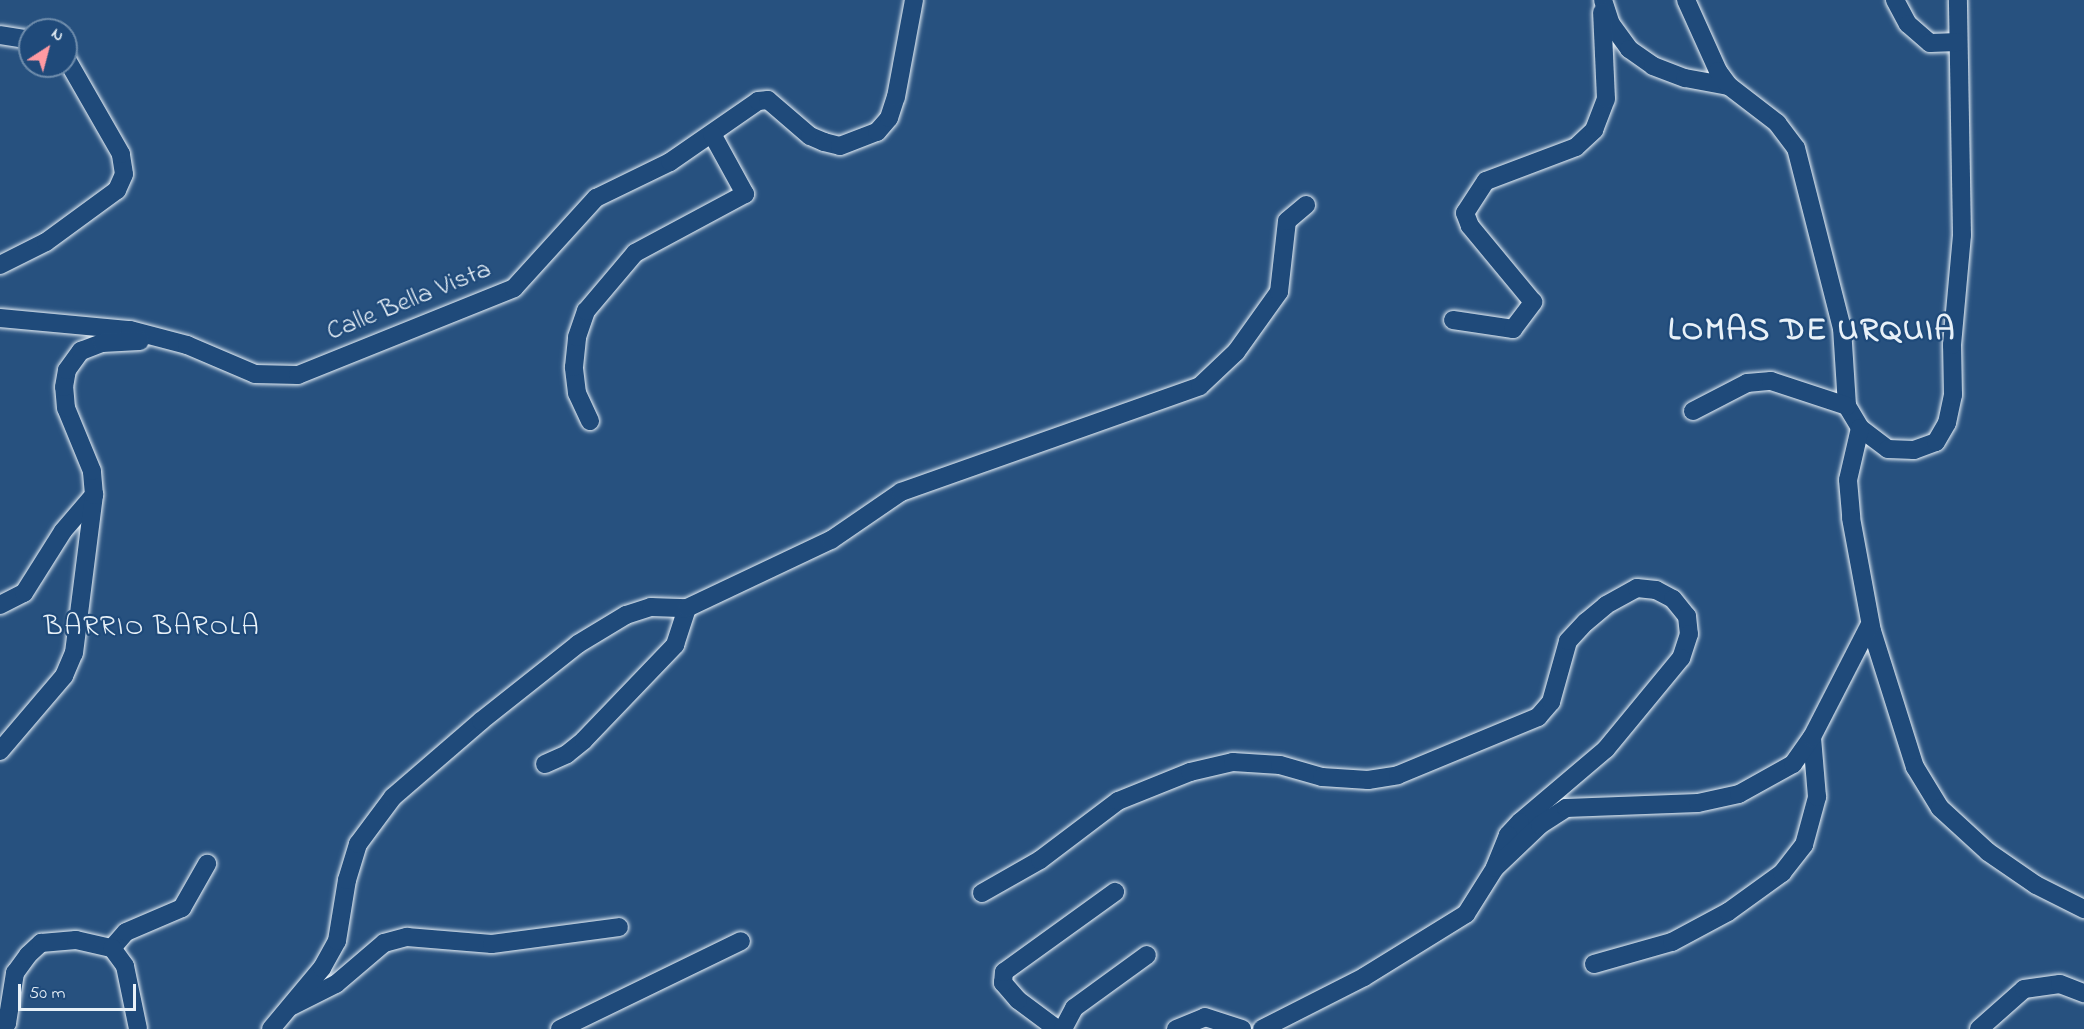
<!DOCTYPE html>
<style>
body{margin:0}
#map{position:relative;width:2084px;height:1029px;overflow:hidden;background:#27517f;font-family:"Indie Flower",sans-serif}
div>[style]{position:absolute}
.roads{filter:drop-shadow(0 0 2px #e8f1f8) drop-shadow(0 0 2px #e8f1f8)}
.minor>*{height:18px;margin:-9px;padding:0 9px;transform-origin:9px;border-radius:9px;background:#1f4a7a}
span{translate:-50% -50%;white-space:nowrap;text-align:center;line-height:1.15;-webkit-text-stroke:4.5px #1f4a7a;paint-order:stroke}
.street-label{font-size:27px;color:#e8f1f8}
.neighbourhood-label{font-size:28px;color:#e8f1f8;letter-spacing:1.5px}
.district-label{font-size:33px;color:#e8f1f8;font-weight:700;letter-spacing:1.5px}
.north{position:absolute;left:18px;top:18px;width:60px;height:60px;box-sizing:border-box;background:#1f4a7a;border:2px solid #6f8dac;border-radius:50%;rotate:36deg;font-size:16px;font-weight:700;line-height:24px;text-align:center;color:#e8f1f8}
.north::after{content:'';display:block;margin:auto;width:21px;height:27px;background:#ff9aa2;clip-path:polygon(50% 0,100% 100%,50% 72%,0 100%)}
.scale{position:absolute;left:18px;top:984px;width:118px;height:27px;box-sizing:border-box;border:3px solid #e8f1f8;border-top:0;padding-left:8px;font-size:18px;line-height:21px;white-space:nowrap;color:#e8f1f8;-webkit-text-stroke:4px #1f4a7a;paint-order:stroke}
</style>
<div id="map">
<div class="roads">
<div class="minor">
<i style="left:1603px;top:0;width:25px;rotate:72deg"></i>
<i style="left:1611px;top:24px;width:31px;rotate:54deg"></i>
<i style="left:1629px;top:49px;width:29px;rotate:35deg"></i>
<i style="left:1653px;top:66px;width:34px;rotate:21deg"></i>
<i style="left:1685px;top:78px;width:45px;rotate:10.3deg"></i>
<i style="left:1729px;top:86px;width:61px;rotate:37.6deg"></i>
<i style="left:1777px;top:123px;width:31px;rotate:53deg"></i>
<i style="left:1796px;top:148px;width:186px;rotate:75.7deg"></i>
<i style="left:1842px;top:328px;width:78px;rotate:86.3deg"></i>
<i style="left:1847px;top:406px;width:26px;rotate:59deg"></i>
<i style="left:1860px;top:428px;width:35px;rotate:37deg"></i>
<i style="left:1888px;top:449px;width:26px;rotate:2deg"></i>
<i style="left:1914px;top:450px;width:23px;rotate:-20deg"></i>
<i style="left:1936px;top:442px;width:22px;rotate:-60deg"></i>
<i style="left:1947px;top:423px;width:29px;rotate:-78deg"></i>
<i style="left:1953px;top:395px;width:50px;rotate:-91.1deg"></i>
<i style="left:1952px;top:345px;width:110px;rotate:-84.8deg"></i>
<i style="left:1962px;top:235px;width:235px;rotate:-91deg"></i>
<i style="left:1686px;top:0;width:78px;rotate:65.7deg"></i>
<i style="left:1718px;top:71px;width:19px;rotate:54deg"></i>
<i style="left:1895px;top:0;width:27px;rotate:62deg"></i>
<i style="left:1908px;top:24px;width:29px;rotate:41deg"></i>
<i style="left:1930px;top:43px;width:28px;rotate:-2deg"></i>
<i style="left:0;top:35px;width:30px;rotate:9deg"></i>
<i style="left:0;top:265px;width:51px;rotate:-26.6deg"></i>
<i style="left:46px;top:242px;width:88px;rotate:-36.2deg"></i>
<i style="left:117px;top:190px;width:17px;rotate:-66deg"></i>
<i style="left:124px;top:174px;width:20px;rotate:-99deg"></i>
<i style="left:121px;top:154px;width:111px;rotate:-119.8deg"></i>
<i style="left:0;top:318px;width:131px;rotate:5.3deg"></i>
<i style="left:130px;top:330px;width:59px;rotate:14.7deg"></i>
<i style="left:187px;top:345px;width:74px;rotate:23.1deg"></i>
<i style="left:255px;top:374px;width:43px;rotate:1.3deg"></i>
<i style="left:298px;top:375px;width:233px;rotate:-21.9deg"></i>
<i style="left:514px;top:288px;width:122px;rotate:-47.7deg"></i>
<i style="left:596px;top:198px;width:82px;rotate:-25.9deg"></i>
<i style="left:670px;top:162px;width:107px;rotate:-34.7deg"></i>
<i style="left:758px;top:101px;width:10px;rotate:-6deg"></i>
<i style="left:768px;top:100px;width:55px;rotate:40.6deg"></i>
<i style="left:810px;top:136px;width:15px;rotate:23deg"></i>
<i style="left:824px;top:142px;width:16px;rotate:14deg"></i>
<i style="left:840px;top:146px;width:40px;rotate:-21deg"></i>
<i style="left:877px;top:132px;width:18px;rotate:-49deg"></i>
<i style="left:889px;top:118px;width:22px;rotate:-72deg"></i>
<i style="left:896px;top:97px;width:99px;rotate:-79.5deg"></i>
<i style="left:1453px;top:320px;width:61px;rotate:8.5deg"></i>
<i style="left:1513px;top:329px;width:34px;rotate:-53deg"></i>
<i style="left:1533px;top:302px;width:99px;rotate:-129.7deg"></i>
<i style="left:1470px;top:226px;width:14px;rotate:-111deg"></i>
<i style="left:1465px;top:213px;width:38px;rotate:-57deg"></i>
<i style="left:1486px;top:181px;width:96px;rotate:-20.7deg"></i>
<i style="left:1576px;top:147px;width:25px;rotate:-43deg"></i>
<i style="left:1594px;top:130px;width:33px;rotate:-69deg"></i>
<i style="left:1606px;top:99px;width:87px;rotate:-92.6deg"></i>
<i style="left:1693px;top:411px;width:61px;rotate:-27.4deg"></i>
<i style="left:1747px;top:383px;width:24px;rotate:-5deg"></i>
<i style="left:1771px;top:381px;width:80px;rotate:18.2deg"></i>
<i style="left:590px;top:421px;width:31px;rotate:-115deg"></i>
<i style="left:577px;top:393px;width:26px;rotate:-97deg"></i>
<i style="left:574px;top:367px;width:30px;rotate:-84deg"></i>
<i style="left:577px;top:337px;width:28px;rotate:-71deg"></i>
<i style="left:586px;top:311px;width:76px;rotate:-49.8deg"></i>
<i style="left:635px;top:253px;width:125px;rotate:-28.2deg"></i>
<i style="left:745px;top:194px;width:68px;rotate:-118.8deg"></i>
<i style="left:1860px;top:428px;width:53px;rotate:103deg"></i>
<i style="left:1848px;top:480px;width:38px;rotate:85deg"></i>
<i style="left:1851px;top:518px;width:115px;rotate:79.5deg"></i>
<i style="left:1872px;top:631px;width:143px;rotate:72.5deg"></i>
<i style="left:1915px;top:767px;width:48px;rotate:58.6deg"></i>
<i style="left:1940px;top:808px;width:65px;rotate:42.5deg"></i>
<i style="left:1988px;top:852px;width:58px;rotate:34.5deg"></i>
<i style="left:2036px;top:885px;width:54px;rotate:26.6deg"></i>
<i style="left:0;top:605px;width:27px;rotate:-27deg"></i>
<i style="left:24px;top:593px;width:73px;rotate:-57.8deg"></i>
<i style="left:63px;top:531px;width:48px;rotate:-49.3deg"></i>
<i style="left:0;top:751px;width:99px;rotate:-49.5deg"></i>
<i style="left:64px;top:676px;width:25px;rotate:-67deg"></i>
<i style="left:74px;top:653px;width:159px;rotate:-82.8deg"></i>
<i style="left:94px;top:495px;width:24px;rotate:-95deg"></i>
<i style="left:92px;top:471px;width:68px;rotate:-112.4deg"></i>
<i style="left:66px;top:408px;width:21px;rotate:-95deg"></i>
<i style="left:64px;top:387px;width:17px;rotate:-80deg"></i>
<i style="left:67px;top:370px;width:24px;rotate:-54deg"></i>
<i style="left:81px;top:351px;width:22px;rotate:-21deg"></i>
<i style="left:102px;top:343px;width:38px;rotate:-3deg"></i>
<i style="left:545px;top:764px;width:24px;rotate:-24deg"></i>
<i style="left:567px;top:754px;width:22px;rotate:-39deg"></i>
<i style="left:584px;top:740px;width:132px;rotate:-46.2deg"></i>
<i style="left:675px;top:645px;width:39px;rotate:-72deg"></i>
<i style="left:982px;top:893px;width:67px;rotate:-29.6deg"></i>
<i style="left:1040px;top:860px;width:98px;rotate:-37.1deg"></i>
<i style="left:1118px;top:801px;width:78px;rotate:-21.9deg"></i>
<i style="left:1190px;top:772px;width:44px;rotate:-13.1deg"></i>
<i style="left:1233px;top:762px;width:47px;rotate:3.7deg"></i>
<i style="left:1280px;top:765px;width:44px;rotate:15.9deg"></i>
<i style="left:1322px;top:777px;width:46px;rotate:3.7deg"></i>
<i style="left:1368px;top:780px;width:30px;rotate:-9deg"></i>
<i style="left:1398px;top:775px;width:152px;rotate:-22.5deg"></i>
<i style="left:1538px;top:717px;width:20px;rotate:-49deg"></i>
<i style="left:1551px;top:702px;width:63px;rotate:-74.4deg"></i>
<i style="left:1568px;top:641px;width:26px;rotate:-47deg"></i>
<i style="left:1586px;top:622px;width:26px;rotate:-40deg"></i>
<i style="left:1606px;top:605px;width:35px;rotate:-29deg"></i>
<i style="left:1637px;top:588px;width:19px;rotate:6deg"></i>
<i style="left:1656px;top:590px;width:19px;rotate:28deg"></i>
<i style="left:1673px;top:599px;width:22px;rotate:51deg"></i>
<i style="left:1687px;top:616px;width:18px;rotate:84deg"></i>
<i style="left:1689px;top:634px;width:25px;rotate:108deg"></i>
<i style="left:1681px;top:658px;width:118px;rotate:129.5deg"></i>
<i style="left:1606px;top:749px;width:113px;rotate:139.7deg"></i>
<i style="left:1520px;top:822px;width:18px;rotate:133deg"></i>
<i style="left:1508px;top:835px;width:35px;rotate:112deg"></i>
<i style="left:112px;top:948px;width:21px;rotate:-49deg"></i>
<i style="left:126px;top:932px;width:61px;rotate:-23.2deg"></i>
<i style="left:182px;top:908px;width:51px;rotate:-60.4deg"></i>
<i style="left:1594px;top:964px;width:81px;rotate:-15.8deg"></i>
<i style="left:1672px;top:942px;width:64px;rotate:-28.2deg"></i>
<i style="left:1728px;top:912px;width:67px;rotate:-35.8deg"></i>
<i style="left:1782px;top:873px;width:36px;rotate:-52deg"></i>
<i style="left:1804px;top:845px;width:50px;rotate:-74.8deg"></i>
<i style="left:1817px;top:797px;width:60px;rotate:-94.8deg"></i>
<i style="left:292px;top:1006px;width:49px;rotate:-26.6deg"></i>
<i style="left:336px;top:984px;width:63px;rotate:-40.5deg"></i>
<i style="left:384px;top:943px;width:24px;rotate:-15deg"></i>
<i style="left:407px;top:937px;width:85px;rotate:4.7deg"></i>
<i style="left:492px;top:944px;width:128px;rotate:-7.6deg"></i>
<i style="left:2px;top:1029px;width:8px;rotate:-50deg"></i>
<i style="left:7px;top:1023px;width:51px;rotate:-80.9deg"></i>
<i style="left:15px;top:973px;width:22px;rotate:-54deg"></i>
<i style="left:28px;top:955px;width:18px;rotate:-43deg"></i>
<i style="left:41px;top:943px;width:35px;rotate:-5deg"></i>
<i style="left:76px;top:940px;width:37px;rotate:13deg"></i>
<i style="left:112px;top:948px;width:22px;rotate:54deg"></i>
<i style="left:125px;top:966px;width:64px;rotate:78.3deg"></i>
<i style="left:271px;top:1029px;width:80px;rotate:-50.1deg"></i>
<i style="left:322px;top:968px;width:31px;rotate:-61deg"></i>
<i style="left:337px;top:941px;width:62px;rotate:-80.7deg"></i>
<i style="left:347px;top:880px;width:38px;rotate:-73deg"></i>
<i style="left:358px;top:844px;width:59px;rotate:-53.3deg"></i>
<i style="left:393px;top:797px;width:116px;rotate:-40.8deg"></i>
<i style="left:481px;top:721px;width:124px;rotate:-38.4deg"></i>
<i style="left:578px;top:644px;width:56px;rotate:-31.1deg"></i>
<i style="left:626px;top:615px;width:26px;rotate:-18deg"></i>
<i style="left:651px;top:607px;width:36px;rotate:2deg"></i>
<i style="left:687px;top:608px;width:159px;rotate:-25.3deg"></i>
<i style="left:831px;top:540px;width:85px;rotate:-34.4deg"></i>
<i style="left:901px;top:492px;width:317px;rotate:-19.5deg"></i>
<i style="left:1200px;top:386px;width:50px;rotate:-43.4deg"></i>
<i style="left:1236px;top:352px;width:74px;rotate:-54.4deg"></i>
<i style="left:1279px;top:292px;width:71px;rotate:-83.6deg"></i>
<i style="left:1287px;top:221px;width:25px;rotate:-40deg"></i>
<i style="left:560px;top:1029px;width:201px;rotate:-25.9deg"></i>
<i style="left:1057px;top:1029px;width:49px;rotate:-143.4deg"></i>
<i style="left:1018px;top:1000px;width:23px;rotate:-131deg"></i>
<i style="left:1003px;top:983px;width:11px;rotate:-85deg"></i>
<i style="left:1004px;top:972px;width:137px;rotate:-35.8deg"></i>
<i style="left:1063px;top:1029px;width:24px;rotate:-62deg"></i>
<i style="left:1074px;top:1008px;width:90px;rotate:-36deg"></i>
<i style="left:1176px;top:1029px;width:31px;rotate:-22deg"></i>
<i style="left:1205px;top:1017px;width:39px;rotate:18deg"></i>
<i style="left:1262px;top:1029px;width:114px;rotate:-27deg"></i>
<i style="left:1364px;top:977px;width:120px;rotate:-31.7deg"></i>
<i style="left:1466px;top:914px;width:54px;rotate:-57.8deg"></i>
<i style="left:1495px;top:868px;width:62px;rotate:-43.7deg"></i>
<i style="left:1540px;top:825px;width:31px;rotate:-33deg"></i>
<i style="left:1566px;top:808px;width:132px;rotate:-2.2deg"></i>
<i style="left:1698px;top:803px;width:42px;rotate:-12.4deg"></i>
<i style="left:1739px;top:794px;width:62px;rotate:-29.1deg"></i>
<i style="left:1793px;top:764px;width:33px;rotate:-55deg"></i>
<i style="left:1812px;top:737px;width:127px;rotate:-62.8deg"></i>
<i style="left:1979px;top:1029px;width:60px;rotate:-41.6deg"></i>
<i style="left:2024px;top:989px;width:36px;rotate:-8deg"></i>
<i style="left:2060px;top:984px;width:26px;rotate:21deg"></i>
</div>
</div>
<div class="street-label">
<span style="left:409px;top:301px;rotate:-22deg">Calle Bella Vista</span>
</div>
<div class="neighbourhood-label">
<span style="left:152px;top:628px">BARRIO BAROLA</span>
</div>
<div class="district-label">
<span style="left:1812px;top:332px">LOMAS DE URQUIA</span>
</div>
<div class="north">N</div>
<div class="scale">50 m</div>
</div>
